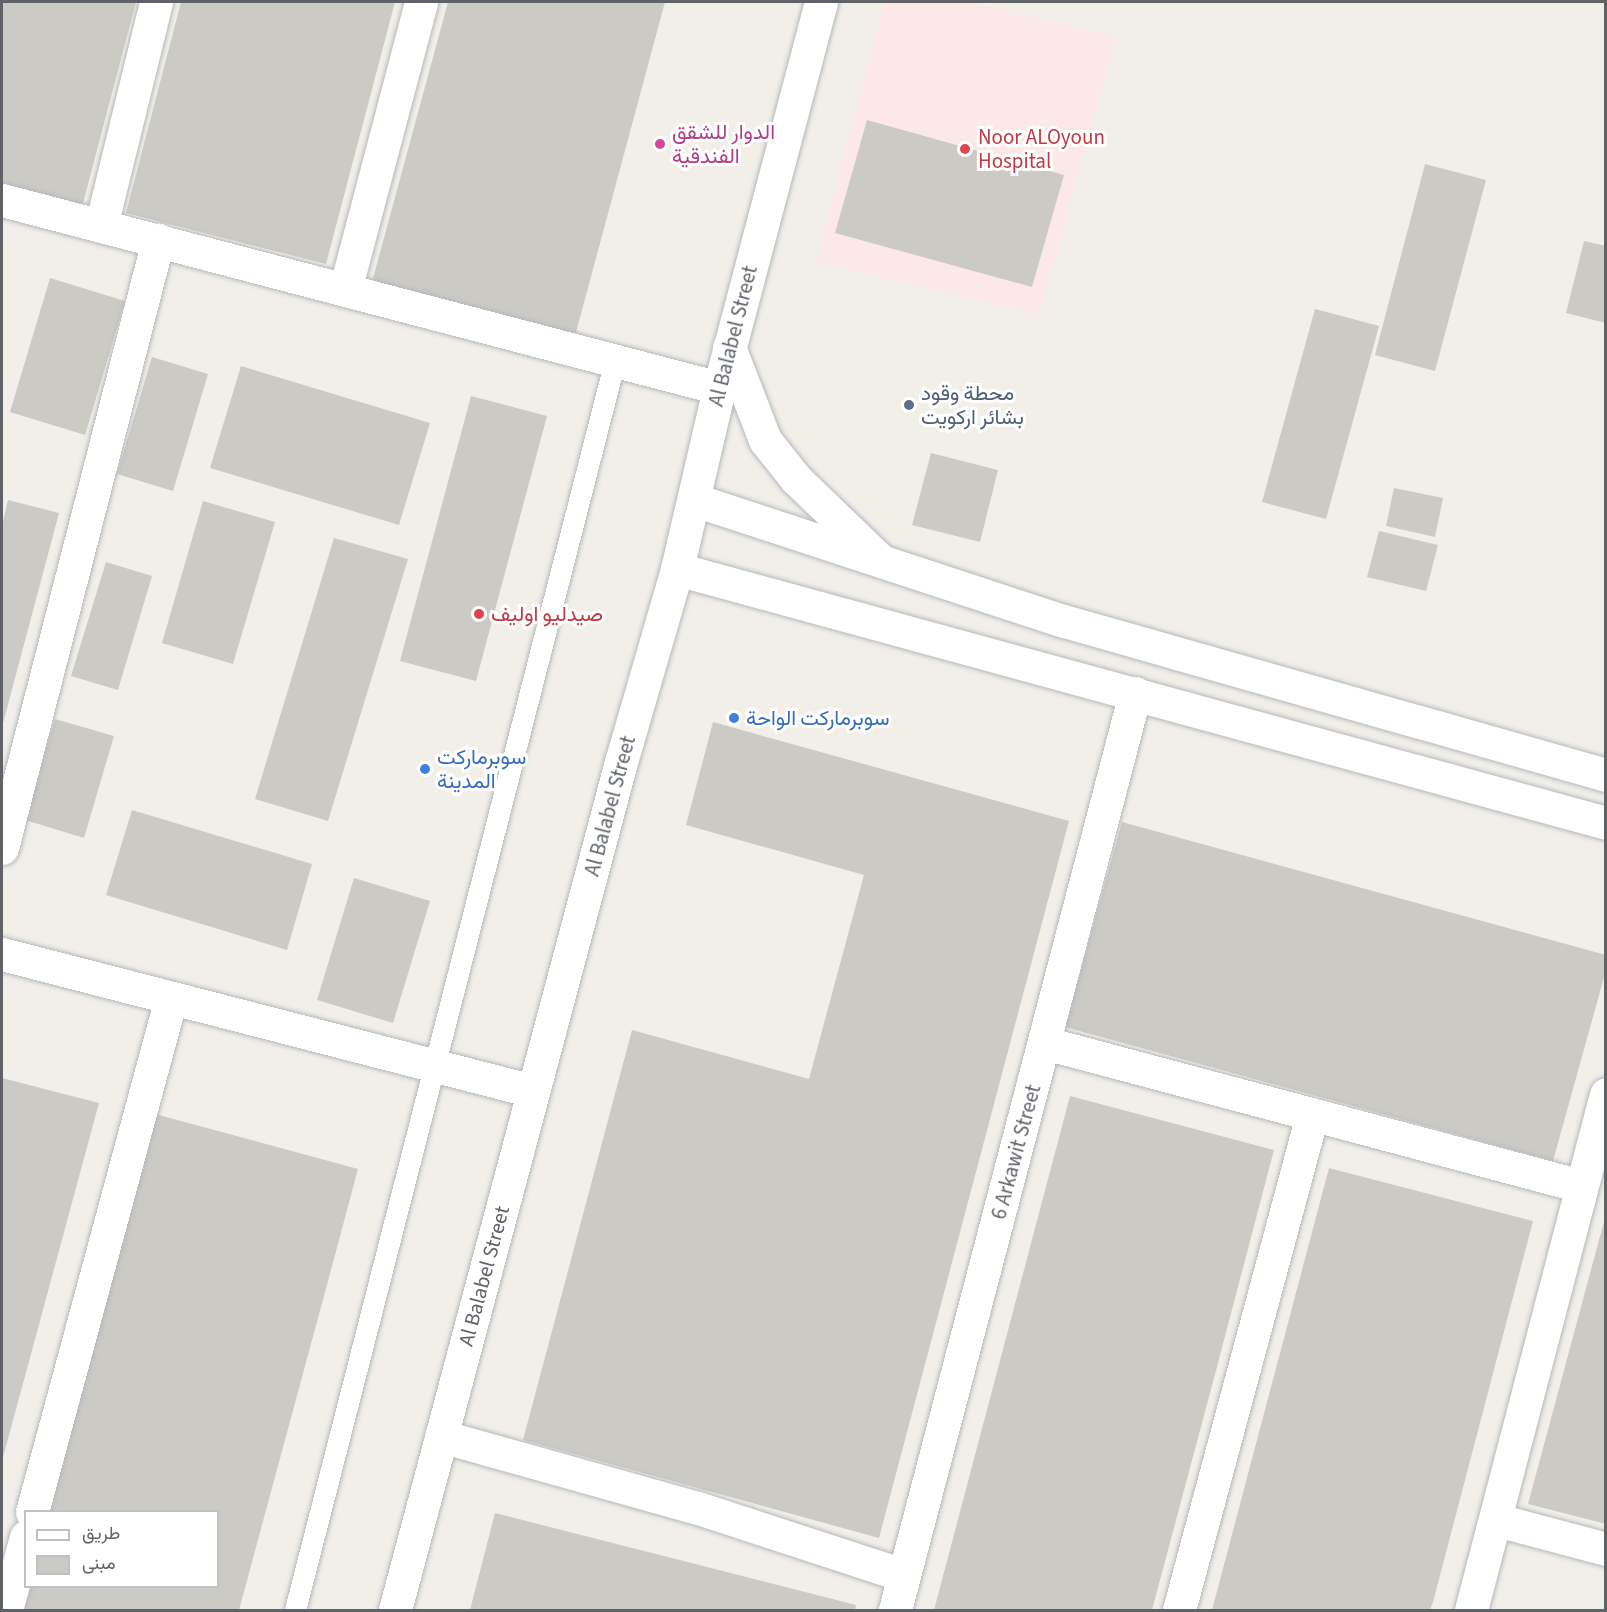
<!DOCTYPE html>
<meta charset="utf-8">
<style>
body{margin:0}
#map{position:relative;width:1607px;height:1612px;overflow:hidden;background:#f1efe8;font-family:"Source Sans 3",Vazirmatn,sans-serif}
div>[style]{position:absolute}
.medical>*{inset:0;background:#fce8e6}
.building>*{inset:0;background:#cccac5}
.roads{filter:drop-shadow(0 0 2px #b5b8bc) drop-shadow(0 0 2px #b5b8bc)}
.lane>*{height:21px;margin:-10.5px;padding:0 10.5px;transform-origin:10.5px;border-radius:10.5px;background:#fff}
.street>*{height:33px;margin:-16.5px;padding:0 16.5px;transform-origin:16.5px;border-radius:16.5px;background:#fff}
.secondary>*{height:33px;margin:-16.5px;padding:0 16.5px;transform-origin:16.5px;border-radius:16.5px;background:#fff}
.dots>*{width:16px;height:16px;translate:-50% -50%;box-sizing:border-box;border:3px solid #fff;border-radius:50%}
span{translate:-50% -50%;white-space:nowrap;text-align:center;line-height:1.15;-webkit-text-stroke:6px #fff;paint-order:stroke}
.hotel-label{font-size:21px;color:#b23c85}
.left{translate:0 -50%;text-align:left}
.health-label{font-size:21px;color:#be3a42}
.street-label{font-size:21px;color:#5f6368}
.service-label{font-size:21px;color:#4e5e75}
.shop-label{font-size:21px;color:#366cbe}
.frame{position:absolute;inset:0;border:3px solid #5f6368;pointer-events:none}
.legend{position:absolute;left:24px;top:1510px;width:195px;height:78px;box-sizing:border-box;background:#fff;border:2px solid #bfc1c3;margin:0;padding:8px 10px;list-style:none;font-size:18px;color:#5f6368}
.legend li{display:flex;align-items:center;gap:12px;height:30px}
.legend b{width:30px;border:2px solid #bfc1c3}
</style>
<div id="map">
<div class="medical">
<i style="clip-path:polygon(885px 2px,967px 2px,1116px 37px,1039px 315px,816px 261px)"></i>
</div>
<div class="building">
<i style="clip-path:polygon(2px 2px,136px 2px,82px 207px,2px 186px)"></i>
<i style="clip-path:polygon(181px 2px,395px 2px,326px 264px,126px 213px)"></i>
<i style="clip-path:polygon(448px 2px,665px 2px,575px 336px,372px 282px)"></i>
<i style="clip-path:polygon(867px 120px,1064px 175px,1032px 287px,835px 233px)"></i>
<i style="clip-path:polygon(1425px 164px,1486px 180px,1435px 371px,1375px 355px)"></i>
<i style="clip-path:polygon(1584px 241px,1606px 246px,1606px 323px,1566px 313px)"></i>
<i style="clip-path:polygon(50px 278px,125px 301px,85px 435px,10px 412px)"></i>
<i style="clip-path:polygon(1315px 309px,1379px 326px,1326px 519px,1262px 502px)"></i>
<i style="clip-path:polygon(152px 357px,208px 374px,173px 491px,117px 474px)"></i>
<i style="clip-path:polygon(241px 366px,430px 423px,399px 525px,210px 468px)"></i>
<i style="clip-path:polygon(471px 396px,547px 416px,476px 681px,400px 661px)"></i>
<i style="clip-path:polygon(931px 453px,998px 470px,980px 542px,912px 525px)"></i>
<i style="clip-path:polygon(1394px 488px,1443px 498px,1435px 537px,1386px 526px)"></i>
<i style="clip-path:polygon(8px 500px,59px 513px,2px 727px,2px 526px)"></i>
<i style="clip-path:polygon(203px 501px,275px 522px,233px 664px,162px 643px)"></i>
<i style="clip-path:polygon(1379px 531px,1438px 545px,1426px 591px,1367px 577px)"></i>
<i style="clip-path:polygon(334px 538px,408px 559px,328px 821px,255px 799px)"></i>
<i style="clip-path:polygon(106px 562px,152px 576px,118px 690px,71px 676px)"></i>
<i style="clip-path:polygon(55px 719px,114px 736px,84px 838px,25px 820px)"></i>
<i style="clip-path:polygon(713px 722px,1069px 821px,879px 1538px,523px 1440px,632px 1030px,809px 1079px,864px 875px,686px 825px)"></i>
<i style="clip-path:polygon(132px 810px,312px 864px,287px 950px,106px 895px)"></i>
<i style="clip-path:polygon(1122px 822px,1606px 955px,1606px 970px,1553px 1161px,1065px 1027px)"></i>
<i style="clip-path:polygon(354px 878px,430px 901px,393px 1023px,317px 1000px)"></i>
<i style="clip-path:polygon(2px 1078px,99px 1103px,2px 1461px)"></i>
<i style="clip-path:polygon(1070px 1096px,1274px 1150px,1214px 1378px,1152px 1610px,934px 1610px)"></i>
<i style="clip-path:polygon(155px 1114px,358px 1169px,331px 1270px,239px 1610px,22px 1610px,28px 1586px,218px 1586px,218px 1512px,48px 1512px)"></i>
<i style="clip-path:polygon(1329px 1168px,1533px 1221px,1433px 1602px,1430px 1610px,1212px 1610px)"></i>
<i style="clip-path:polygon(1606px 1214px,1606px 1524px,1528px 1504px)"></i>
<i style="clip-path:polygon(495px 1513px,856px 1605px,855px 1610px,470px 1610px)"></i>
</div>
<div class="roads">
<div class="lane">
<i style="left:295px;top:1610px;width:1290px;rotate:-75.64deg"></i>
</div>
<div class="street">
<i style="left:2px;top:200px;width:741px;rotate:14.69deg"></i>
<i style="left:101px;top:226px;width:231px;rotate:-76.2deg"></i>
<i style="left:345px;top:290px;width:298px;rotate:-75.2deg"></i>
<i style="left:2px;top:848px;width:628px;rotate:-75.61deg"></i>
<i style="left:2px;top:954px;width:548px;rotate:14.47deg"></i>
<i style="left:1045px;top:1043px;width:555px;rotate:14.94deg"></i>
<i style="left:441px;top:1436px;width:267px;rotate:15.7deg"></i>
<i style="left:698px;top:1508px;width:216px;rotate:18.1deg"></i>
<i style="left:32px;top:1512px;width:532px;rotate:-74.87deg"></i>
<i style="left:1497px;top:1520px;width:113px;rotate:14.9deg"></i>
<i style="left:6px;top:1610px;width:76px;rotate:-74.7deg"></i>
<i style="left:895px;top:1610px;width:948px;rotate:-75.33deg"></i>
<i style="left:1179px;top:1610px;width:513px;rotate:-74.96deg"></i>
<i style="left:1471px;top:1610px;width:533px;rotate:-75.34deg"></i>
</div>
<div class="secondary">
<i style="left:729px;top:347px;width:100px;rotate:68.8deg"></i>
<i style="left:765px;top:440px;width:50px;rotate:51.5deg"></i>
<i style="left:796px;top:479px;width:118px;rotate:44deg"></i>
<i style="left:695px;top:500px;width:388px;rotate:18.2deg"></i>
<i style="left:1064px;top:621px;width:563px;rotate:15.86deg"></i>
<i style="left:677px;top:569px;width:963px;rotate:15.29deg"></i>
<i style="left:395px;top:1610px;width:878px;rotate:-75.08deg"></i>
<i style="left:621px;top:762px;width:201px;rotate:-73.8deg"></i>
<i style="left:677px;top:569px;width:186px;rotate:-76.9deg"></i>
<i style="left:719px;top:388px;width:399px;rotate:-75.2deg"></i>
</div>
</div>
<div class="dots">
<i style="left:660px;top:144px;background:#d1479c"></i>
<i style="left:965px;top:149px;background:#e0444e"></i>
<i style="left:909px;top:405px;background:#5c6f8a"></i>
<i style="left:479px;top:614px;background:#e0444e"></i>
<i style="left:734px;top:718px;background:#3f7fe0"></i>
<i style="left:425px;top:769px;background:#3f7fe0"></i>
</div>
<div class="hotel-label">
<span class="left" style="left:672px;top:144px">الدوار للشقق<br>الفندقية</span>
</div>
<div class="health-label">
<span class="left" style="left:978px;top:149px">Noor ALOyoun<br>Hospital</span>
<span class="left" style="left:491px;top:614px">صيدليو اوليف</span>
</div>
<div class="street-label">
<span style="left:733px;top:336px;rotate:-76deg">Al Balabel Street</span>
<span style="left:610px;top:806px;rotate:-75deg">Al Balabel Street</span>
<span style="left:1016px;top:1152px;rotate:-75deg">6 Arkawit Street</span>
<span style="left:484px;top:1276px;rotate:-75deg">Al Balabel Street</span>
</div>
<div class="service-label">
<span class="left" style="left:921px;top:405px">محطة وقود<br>بشائر اركويت</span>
</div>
<div class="shop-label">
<span class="left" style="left:746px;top:718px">سوبرماركت الواحة</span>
<span class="left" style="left:437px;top:769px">سوبرماركت<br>المدينة</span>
</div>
<div class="frame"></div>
<ul class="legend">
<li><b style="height:8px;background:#fff"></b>طريق</li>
<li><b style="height:16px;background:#cccac5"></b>مبنى</li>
</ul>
</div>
